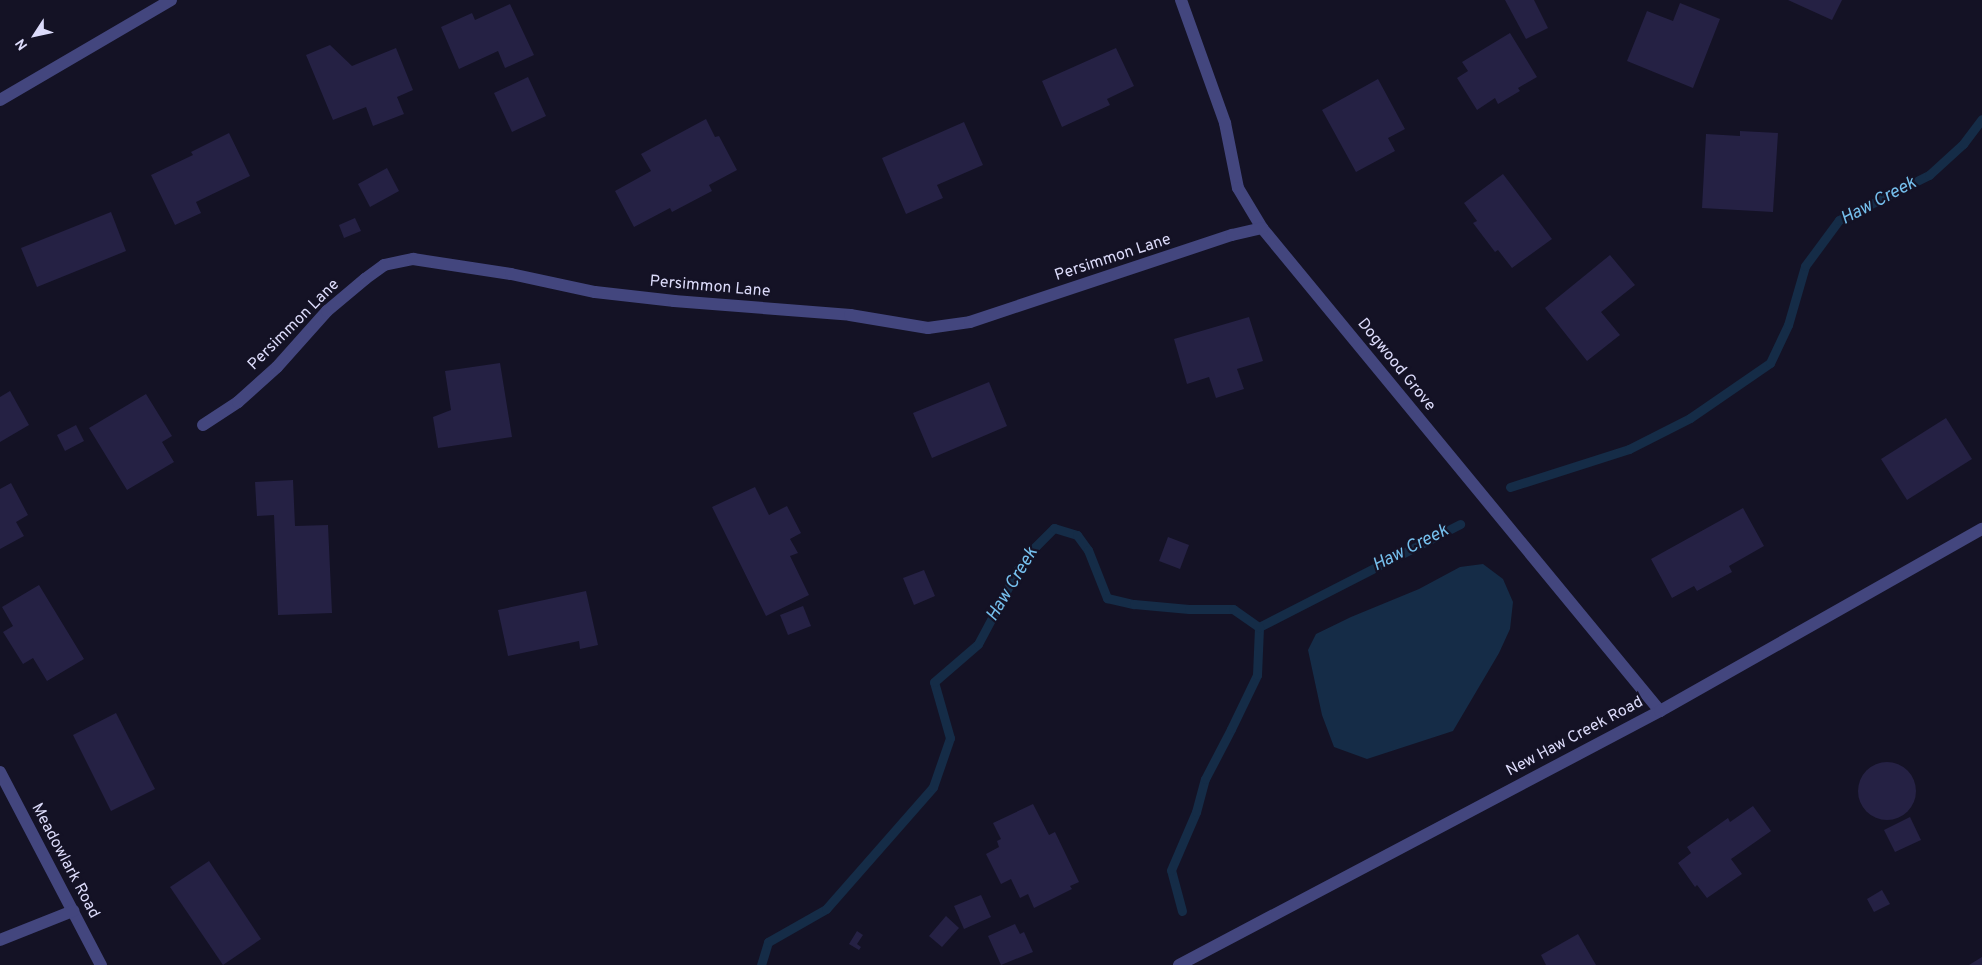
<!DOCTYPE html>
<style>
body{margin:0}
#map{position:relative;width:1982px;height:965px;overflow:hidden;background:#141225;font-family:Overpass,sans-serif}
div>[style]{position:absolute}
.water>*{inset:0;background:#152c47}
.stream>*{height:9px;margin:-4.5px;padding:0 4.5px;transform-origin:4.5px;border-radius:4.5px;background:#152c47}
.building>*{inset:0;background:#252144}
.round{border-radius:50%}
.minor>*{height:12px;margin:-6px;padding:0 6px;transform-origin:6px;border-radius:6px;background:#43467e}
span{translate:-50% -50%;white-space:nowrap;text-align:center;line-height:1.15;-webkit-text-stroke:4.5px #141225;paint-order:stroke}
.street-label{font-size:16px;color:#dcdbfa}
.water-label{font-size:18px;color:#76c0ee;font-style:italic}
.north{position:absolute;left:10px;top:10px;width:50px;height:50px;-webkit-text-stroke:4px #141225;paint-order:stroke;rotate:235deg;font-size:14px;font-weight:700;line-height:20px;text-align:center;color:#dcdbfa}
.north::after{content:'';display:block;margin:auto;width:18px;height:22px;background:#dcdbfa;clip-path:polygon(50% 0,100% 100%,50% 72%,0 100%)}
</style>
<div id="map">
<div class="water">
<i style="clip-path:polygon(1483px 564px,1503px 579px,1513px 602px,1510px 629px,1499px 653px,1453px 731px,1367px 759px,1334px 747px,1322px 715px,1308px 650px,1316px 634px,1351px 617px,1419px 589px,1460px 567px)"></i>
</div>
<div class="stream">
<i style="left:1510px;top:487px;width:125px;rotate:-17.7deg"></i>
<i style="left:1629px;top:449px;width:68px;rotate:-26.9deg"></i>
<i style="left:1690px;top:418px;width:97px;rotate:-34.5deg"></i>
<i style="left:1770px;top:363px;width:42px;rotate:-64.7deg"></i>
<i style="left:1788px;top:325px;width:61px;rotate:-73.9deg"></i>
<i style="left:1805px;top:266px;width:57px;rotate:-53.5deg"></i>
<i style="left:1839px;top:220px;width:101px;rotate:-26.6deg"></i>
<i style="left:1929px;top:175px;width:46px;rotate:-42.4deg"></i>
<i style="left:1963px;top:144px;width:31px;rotate:-53deg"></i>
<i style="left:1259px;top:627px;width:226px;rotate:-27.1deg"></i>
<i style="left:1182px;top:911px;width:42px;rotate:-105deg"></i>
<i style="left:1171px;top:870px;width:63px;rotate:-66.7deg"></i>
<i style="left:1196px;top:812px;width:34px;rotate:-75deg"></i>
<i style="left:1205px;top:779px;width:56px;rotate:-62.5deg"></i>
<i style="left:1231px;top:729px;width:60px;rotate:-64.3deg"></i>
<i style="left:1257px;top:675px;width:48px;rotate:-87.6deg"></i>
<i style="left:761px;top:965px;width:24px;rotate:-73deg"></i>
<i style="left:768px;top:942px;width:67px;rotate:-29.6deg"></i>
<i style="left:826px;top:909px;width:162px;rotate:-48.7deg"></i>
<i style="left:933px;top:787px;width:52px;rotate:-70.9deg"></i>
<i style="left:950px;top:738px;width:58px;rotate:-105.9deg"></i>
<i style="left:934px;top:682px;width:58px;rotate:-40.8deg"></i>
<i style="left:978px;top:644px;width:85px;rotate:-61.9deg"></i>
<i style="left:1018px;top:569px;width:28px;rotate:-52deg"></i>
<i style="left:1035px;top:547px;width:27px;rotate:-45deg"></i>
<i style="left:1054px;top:528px;width:24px;rotate:17deg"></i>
<i style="left:1077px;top:535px;width:19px;rotate:54deg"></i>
<i style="left:1088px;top:550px;width:52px;rotate:68.4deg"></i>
<i style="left:1107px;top:598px;width:28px;rotate:13deg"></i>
<i style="left:1134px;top:604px;width:55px;rotate:5.2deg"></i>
<i style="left:1189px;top:609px;width:44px"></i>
<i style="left:1233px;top:609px;width:32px;rotate:35deg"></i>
</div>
<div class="building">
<i style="clip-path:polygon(1505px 0,1534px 0,1548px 28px,1526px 39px)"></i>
<i style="clip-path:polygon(1788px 0,1842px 0,1832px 20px)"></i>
<i style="clip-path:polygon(1680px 3px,1720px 19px,1693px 88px,1627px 61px,1647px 11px,1673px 21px)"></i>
<i style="clip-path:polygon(510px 4px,534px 55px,505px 68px,498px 51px,459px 69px,441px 27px,472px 13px,475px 20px)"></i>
<i style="clip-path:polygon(1510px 33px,1537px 77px,1518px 88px,1520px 91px,1498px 104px,1495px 98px,1477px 110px,1457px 78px,1468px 71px,1462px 62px)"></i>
<i style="clip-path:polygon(330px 45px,352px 66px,396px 48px,413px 90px,397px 97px,404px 114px,373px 126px,366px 107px,333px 120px,306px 55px)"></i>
<i style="clip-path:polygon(1116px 48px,1134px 86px,1107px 99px,1110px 105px,1062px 127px,1042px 81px)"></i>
<i style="clip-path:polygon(528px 77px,546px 116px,512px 132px,494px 93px)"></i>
<i style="clip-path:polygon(1378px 79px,1405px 129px,1388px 138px,1395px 151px,1356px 172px,1322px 110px)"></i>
<i style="clip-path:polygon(706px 119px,715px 137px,719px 136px,737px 170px,709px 185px,712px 191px,672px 212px,670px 208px,634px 227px,615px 191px,651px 171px,641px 154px)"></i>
<i style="clip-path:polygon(964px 122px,983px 165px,937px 185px,943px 198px,906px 214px,882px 158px)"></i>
<i style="clip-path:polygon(1740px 131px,1778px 133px,1773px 212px,1702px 208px,1706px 134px,1740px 136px)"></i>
<i style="clip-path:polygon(229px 133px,250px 176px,196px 202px,201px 213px,175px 225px,151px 175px,193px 155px,191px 152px)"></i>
<i style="clip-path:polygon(387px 168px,399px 191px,370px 207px,358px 184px)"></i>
<i style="clip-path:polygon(1503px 174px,1552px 239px,1512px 268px,1498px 250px,1495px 252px,1473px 223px,1477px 221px,1464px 203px)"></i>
<i style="clip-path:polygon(111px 212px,126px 251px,37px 287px,21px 248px)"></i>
<i style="clip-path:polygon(355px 218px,361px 231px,344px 238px,339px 225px)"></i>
<i style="clip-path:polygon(1610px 255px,1635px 285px,1601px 312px,1620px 335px,1587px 361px,1545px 308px)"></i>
<i style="clip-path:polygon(1249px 317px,1263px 361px,1237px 369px,1244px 389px,1216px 398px,1209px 377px,1187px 384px,1174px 339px)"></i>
<i style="clip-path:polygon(500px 363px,512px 437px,438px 448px,433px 417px,451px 410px,445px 371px)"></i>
<i style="clip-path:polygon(989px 382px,1007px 426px,932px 458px,913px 413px)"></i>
<i style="clip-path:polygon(10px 391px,29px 425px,0 442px,0 397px)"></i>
<i style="clip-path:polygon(146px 394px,172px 436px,162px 442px,174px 462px,127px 490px,89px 428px)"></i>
<i style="clip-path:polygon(1946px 418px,1972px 459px,1907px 500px,1881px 459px)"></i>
<i style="clip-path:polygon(76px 425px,84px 441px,65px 451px,57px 435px)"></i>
<i style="clip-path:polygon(293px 480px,295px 526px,328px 525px,332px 613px,278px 615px,274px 515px,257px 516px,255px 482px)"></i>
<i style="clip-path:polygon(11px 483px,28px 515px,16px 522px,24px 536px,0 549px,0 489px)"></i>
<i style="clip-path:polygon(755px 487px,769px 515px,787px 506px,801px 533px,790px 539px,798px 553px,790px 556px,809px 595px,766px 616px,712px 507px)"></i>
<i style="clip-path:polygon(1743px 508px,1764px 546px,1729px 566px,1732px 572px,1697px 591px,1694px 586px,1672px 598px,1651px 559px)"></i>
<i style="clip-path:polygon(1168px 537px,1189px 545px,1180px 569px,1159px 561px)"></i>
<i style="clip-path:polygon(924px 570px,935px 596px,914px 605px,903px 578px)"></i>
<i style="clip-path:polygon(39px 585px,84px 659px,47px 681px,33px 658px,23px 664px,3px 632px,13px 626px,2px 607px)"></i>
<i style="clip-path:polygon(586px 591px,598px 645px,580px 649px,579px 641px,508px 656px,498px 610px)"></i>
<i style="clip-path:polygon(803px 606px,811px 626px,788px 635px,780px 615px)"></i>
<i style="clip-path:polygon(116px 713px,155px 789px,111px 811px,73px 735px)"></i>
<i class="round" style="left:1858px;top:762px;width:58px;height:58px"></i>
<i style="clip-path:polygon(1033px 804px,1049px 835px,1055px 832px,1079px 882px,1070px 886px,1072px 889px,1034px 908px,1028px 894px,1020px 898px,1011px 879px,1001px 884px,986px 854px,999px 847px,997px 841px,1001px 839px,993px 823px)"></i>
<i style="clip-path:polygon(1753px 806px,1771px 831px,1731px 859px,1742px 874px,1707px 898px,1697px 885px,1695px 887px,1678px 863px,1691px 853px,1687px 847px,1728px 818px,1730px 822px)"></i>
<i style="clip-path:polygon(1910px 817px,1921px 840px,1895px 852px,1884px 830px)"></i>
<i style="clip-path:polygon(209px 861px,261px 939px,223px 965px,170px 887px)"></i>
<i style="clip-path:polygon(1882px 890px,1890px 904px,1874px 912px,1867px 899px)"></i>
<i style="clip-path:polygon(981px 895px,991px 917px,964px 929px,954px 906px)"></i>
<i style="clip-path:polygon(946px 916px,959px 928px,942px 947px,929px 936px)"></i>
<i style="clip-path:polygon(1015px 924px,1020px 934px,1024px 932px,1033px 952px,1001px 965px,988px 936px)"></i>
<i style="clip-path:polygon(857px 931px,863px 935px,857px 944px,861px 947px,859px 950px,849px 944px)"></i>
<i style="clip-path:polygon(1578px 934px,1596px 965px,1546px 965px,1541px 955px)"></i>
<i style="clip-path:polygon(1982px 957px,1982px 965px,1969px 965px)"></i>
</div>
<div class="minor">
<i style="left:1181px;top:0;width:131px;rotate:70.3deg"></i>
<i style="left:1225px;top:123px;width:66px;rotate:78.7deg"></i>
<i style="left:1238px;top:188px;width:47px;rotate:59deg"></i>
<i style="left:1262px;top:228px;width:626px;rotate:50.51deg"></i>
<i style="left:0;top:100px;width:198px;rotate:-30.3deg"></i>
<i style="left:203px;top:425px;width:42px;rotate:-33.3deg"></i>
<i style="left:238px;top:402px;width:52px;rotate:-41.9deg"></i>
<i style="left:277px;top:367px;width:75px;rotate:-48.2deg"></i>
<i style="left:327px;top:311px;width:50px;rotate:-40.1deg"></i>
<i style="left:365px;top:279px;width:24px;rotate:-36deg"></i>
<i style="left:384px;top:265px;width:30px;rotate:-12deg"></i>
<i style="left:413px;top:259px;width:99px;rotate:8.7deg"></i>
<i style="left:511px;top:274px;width:86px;rotate:12.1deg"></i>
<i style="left:595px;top:292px;width:80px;rotate:6.5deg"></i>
<i style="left:674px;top:301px;width:177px;rotate:4.5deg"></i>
<i style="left:850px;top:315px;width:79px;rotate:9.5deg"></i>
<i style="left:928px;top:328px;width:42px;rotate:-8.1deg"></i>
<i style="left:970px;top:322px;width:276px;rotate:-18.4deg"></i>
<i style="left:1232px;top:235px;width:31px;rotate:-13deg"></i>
<i style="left:0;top:772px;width:218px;rotate:62.4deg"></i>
<i style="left:0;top:940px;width:79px;rotate:-21.7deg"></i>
<i style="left:1179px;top:965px;width:544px;rotate:-27.84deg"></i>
<i style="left:1660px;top:711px;width:370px;rotate:-29.5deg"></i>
</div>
<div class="street-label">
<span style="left:1113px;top:258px;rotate:-18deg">Persimmon Lane</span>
<span style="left:710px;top:287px;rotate:5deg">Persimmon Lane</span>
<span style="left:294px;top:325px;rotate:-45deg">Persimmon Lane</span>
<span style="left:1396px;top:365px;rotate:51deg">Dogwood Grove</span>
<span style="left:1575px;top:737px;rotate:-28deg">New Haw Creek Road</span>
<span style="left:65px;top:861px;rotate:62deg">Meadowlark Road</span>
</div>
<div class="water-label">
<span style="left:1879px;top:202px;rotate:-28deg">Haw Creek</span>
<span style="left:1411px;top:549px;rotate:-27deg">Haw Creek</span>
<span style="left:1013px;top:585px;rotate:-59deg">Haw Creek</span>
</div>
<div class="north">N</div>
</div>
